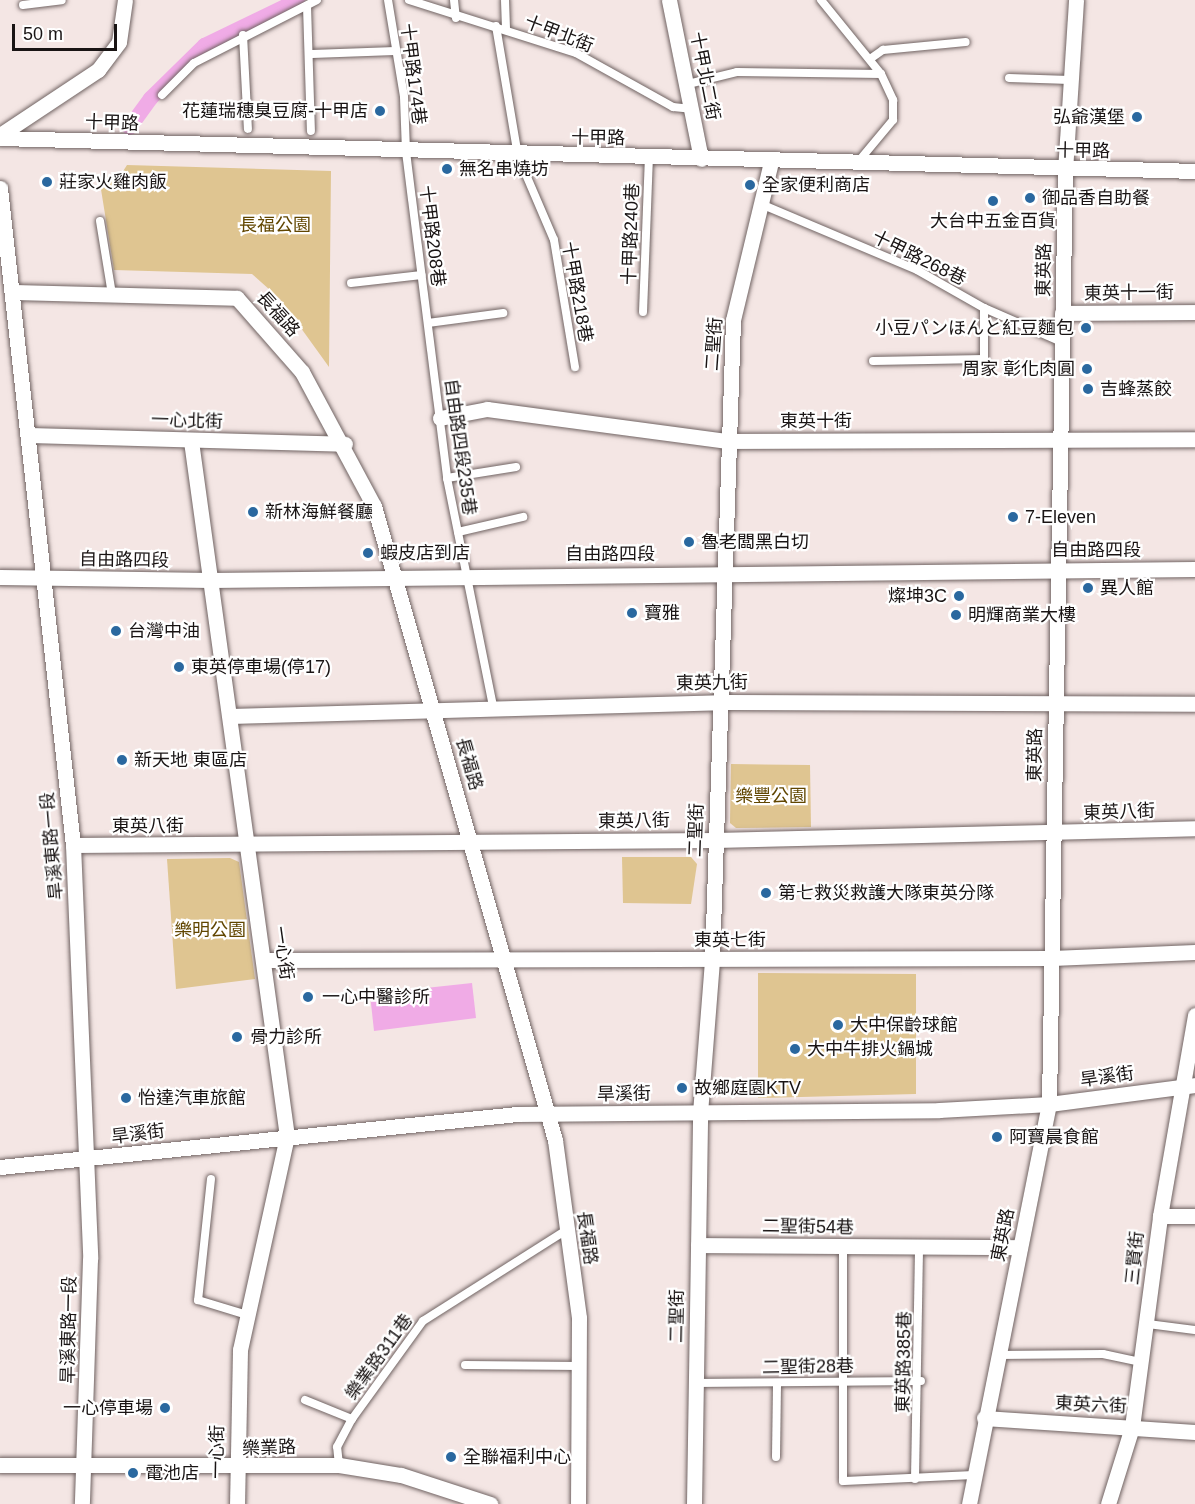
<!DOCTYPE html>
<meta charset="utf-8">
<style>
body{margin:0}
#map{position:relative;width:1195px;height:1504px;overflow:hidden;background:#f4e6e4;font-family:Arial,"Noto Sans TC","Noto Sans JP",sans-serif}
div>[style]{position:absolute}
.green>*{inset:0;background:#dfc591}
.water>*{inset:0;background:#f0abe6}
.canal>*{height:15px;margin:-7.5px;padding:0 7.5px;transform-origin:7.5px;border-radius:7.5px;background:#f0abe6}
.roads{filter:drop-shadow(0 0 2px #706362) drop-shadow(0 0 2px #706362)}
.lane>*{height:8px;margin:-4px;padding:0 4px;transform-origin:4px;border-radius:4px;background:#fff}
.street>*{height:15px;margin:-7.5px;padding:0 7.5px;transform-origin:7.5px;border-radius:7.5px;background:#fff}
.dots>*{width:16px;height:16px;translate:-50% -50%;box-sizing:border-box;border:3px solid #fff;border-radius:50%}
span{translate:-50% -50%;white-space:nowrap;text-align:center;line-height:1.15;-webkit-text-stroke:4.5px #fff;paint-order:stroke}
.street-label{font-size:18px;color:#191414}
.poi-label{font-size:18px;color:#191414}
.right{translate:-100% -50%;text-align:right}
.left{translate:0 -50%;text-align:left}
.park-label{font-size:18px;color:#614600}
.scale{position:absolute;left:12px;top:24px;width:105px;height:27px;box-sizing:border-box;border:3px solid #191414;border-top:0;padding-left:8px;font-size:18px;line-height:21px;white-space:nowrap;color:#191414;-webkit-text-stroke:4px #fff;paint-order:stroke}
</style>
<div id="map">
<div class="green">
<i style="clip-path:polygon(127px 165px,331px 171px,329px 367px,280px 299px,252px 274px,114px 270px,99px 177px,120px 176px)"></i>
<i style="clip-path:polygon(731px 764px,810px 765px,811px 827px,736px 828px,730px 823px)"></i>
<i style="clip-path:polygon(622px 857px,691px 857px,697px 864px,691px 904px,623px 903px)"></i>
<i style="clip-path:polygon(230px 858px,239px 862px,255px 979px,176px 989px,167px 859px)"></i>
<i style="clip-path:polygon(758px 973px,916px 974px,916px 1094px,758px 1098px)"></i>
</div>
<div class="water">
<i style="clip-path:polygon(472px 983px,476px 1018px,374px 1031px,370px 994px)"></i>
</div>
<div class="canal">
<i style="left:129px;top:127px;width:36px;rotate:-54deg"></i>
<i style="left:150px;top:98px;width:76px;rotate:-44.5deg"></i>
<i style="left:204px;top:45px;width:103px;rotate:-25.8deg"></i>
</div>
<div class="roads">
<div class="lane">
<i style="left:388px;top:0;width:98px;rotate:80.6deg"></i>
<i style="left:404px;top:97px;width:55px;rotate:87.9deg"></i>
<i style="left:406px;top:152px;width:329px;rotate:82.8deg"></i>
<i style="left:447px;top:478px;width:234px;rotate:78.6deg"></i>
<i style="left:409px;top:0;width:175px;rotate:17.6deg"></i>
<i style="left:576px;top:53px;width:111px;rotate:29.1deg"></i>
<i style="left:673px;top:107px;width:18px;rotate:6deg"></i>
<i style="left:454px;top:0;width:18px;rotate:84deg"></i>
<i style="left:505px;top:0;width:29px;rotate:88deg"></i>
<i style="left:821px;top:0;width:95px;rotate:51deg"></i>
<i style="left:881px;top:74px;width:29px;rotate:65deg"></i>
<i style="left:893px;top:100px;width:20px;rotate:90deg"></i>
<i style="left:893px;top:120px;width:55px;rotate:129.8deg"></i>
<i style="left:23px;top:5px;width:39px;rotate:-7deg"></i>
<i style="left:307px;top:6px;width:125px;rotate:88.2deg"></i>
<i style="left:496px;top:26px;width:132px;rotate:80.4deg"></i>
<i style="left:518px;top:156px;width:91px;rotate:66.8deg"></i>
<i style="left:554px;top:240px;width:129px;rotate:80.6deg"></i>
<i style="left:243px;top:35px;width:94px;rotate:87deg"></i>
<i style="left:312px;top:54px;width:83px;rotate:-2.1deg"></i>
<i style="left:870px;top:59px;width:16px;rotate:-35deg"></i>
<i style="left:883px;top:50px;width:83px;rotate:-5.5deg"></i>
<i style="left:1009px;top:78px;width:61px;rotate:1.9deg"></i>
<i style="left:688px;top:84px;width:50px;rotate:-13.8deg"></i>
<i style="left:737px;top:72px;width:144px;rotate:0.8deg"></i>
<i style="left:162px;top:95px;width:45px;rotate:-45deg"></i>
<i style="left:194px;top:63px;width:138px;rotate:-27.1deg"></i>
<i style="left:761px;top:204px;width:169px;rotate:22.9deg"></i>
<i style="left:917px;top:270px;width:77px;rotate:29.6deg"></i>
<i style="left:984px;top:308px;width:85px;rotate:23.6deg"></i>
<i style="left:100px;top:221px;width:74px;rotate:80.7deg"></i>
<i style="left:351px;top:283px;width:71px;rotate:-6.4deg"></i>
<i style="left:643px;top:312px;width:154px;rotate:-87.8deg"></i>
<i style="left:428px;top:323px;width:76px;rotate:-7.6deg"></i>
<i style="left:873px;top:361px;width:111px;rotate:-1deg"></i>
<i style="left:984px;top:359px;width:51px;rotate:-90deg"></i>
<i style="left:447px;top:478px;width:70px;rotate:-9.1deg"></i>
<i style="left:458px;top:532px;width:67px;rotate:-13deg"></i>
<i style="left:211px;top:1179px;width:122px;rotate:96.1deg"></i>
<i style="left:198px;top:1300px;width:51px;rotate:17deg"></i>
<i style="left:843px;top:1247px;width:234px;rotate:90deg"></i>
<i style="left:843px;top:1481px;width:132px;rotate:-2.6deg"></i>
<i style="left:1148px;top:1324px;width:47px;rotate:7.3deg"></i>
<i style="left:998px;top:1355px;width:105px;rotate:-0.5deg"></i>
<i style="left:1103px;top:1354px;width:39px;rotate:12deg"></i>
<i style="left:465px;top:1365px;width:115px;rotate:0.5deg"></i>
<i style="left:695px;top:1383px;width:226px;rotate:-0.5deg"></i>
<i style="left:305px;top:1400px;width:51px;rotate:22deg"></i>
<i style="left:776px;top:1457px;width:74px;rotate:-89.2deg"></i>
<i style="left:339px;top:1465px;width:18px;rotate:-96deg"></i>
<i style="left:337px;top:1447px;width:32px;rotate:-62deg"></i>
<i style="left:352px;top:1419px;width:121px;rotate:-54.1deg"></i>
<i style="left:423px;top:1321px;width:168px;rotate:-32.4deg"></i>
<i style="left:915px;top:1479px;width:233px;rotate:-89deg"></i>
</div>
<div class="street">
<i style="left:669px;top:0;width:162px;rotate:78.6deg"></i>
<i style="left:0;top:135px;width:118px;rotate:-33.6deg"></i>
<i style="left:98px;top:70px;width:35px;rotate:-53deg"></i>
<i style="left:119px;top:42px;width:42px;rotate:-81.9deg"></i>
<i style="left:0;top:138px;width:1195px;rotate:1.58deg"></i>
<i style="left:0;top:188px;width:661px;rotate:83.66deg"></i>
<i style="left:73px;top:845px;width:414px;rotate:87.6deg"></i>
<i style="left:90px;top:1259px;width:245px;rotate:91.9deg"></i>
<i style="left:12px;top:292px;width:225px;rotate:1.5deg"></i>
<i style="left:237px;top:298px;width:98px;rotate:48.7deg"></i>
<i style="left:302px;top:372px;width:152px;rotate:61.8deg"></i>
<i style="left:374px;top:506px;width:659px;rotate:74.07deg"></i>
<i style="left:555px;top:1140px;width:180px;rotate:82.3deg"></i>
<i style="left:579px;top:1318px;width:186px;rotate:90.3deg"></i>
<i style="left:1062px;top:313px;width:133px;rotate:-0.4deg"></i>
<i style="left:440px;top:418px;width:48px;rotate:-10.8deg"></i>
<i style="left:487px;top:409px;width:243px;rotate:7.6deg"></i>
<i style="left:728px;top:441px;width:467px;rotate:-0.2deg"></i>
<i style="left:28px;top:435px;width:317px;rotate:1.6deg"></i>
<i style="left:191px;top:441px;width:702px;rotate:82.14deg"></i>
<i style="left:287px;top:1136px;width:219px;rotate:102.4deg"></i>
<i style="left:240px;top:1350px;width:154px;rotate:91.1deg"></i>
<i style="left:0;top:577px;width:211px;rotate:0.8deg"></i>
<i style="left:211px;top:580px;width:984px;rotate:-0.64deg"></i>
<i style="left:230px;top:716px;width:490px;rotate:-1.6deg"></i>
<i style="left:720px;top:702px;width:475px;rotate:0.2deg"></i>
<i style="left:73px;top:845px;width:642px;rotate:-0.45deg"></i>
<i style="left:715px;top:840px;width:480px;rotate:-1.4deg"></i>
<i style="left:264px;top:960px;width:788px;rotate:-0.15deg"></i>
<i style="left:1052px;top:958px;width:143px;rotate:-2.4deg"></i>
<i style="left:0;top:1167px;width:520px;rotate:-5.85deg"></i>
<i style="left:517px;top:1114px;width:422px;rotate:-0.5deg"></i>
<i style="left:939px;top:1110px;width:110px;rotate:-3.1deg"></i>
<i style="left:1049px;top:1104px;width:147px;rotate:-7.4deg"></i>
<i style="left:1160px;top:1216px;width:35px"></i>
<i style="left:698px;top:1245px;width:322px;rotate:0.4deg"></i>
<i style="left:984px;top:1418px;width:211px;rotate:3.8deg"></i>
<i style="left:0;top:1465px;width:339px"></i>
<i style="left:339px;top:1465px;width:63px;rotate:9.2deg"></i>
<i style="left:401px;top:1475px;width:94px;rotate:18deg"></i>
<i style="left:694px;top:1504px;width:391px;rotate:-89.1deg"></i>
<i style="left:700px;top:1113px;width:153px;rotate:-85.5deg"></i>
<i style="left:712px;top:960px;width:640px;rotate:-88.12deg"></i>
<i style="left:733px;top:320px;width:163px;rotate:-76.5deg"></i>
<i style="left:969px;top:1504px;width:408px;rotate:-78.7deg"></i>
<i style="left:1049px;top:1104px;width:933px;rotate:-89.02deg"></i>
<i style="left:1065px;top:171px;width:171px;rotate:-86.3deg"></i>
<i style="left:1108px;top:1504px;width:81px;rotate:-72.7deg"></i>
<i style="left:1132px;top:1427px;width:213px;rotate:-82.4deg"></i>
<i style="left:1160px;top:1216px;width:204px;rotate:-80.1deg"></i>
</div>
</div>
<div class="dots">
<i style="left:380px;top:111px;background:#2a689f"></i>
<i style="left:1137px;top:117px;background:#2a689f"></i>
<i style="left:447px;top:169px;background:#2a689f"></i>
<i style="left:47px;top:182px;background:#2a689f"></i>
<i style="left:750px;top:185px;background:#2a689f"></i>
<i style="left:1030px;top:198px;background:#2a689f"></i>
<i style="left:993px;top:201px;background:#2a689f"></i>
<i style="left:1086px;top:328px;background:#2a689f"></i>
<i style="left:1087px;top:369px;background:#2a689f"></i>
<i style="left:1088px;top:389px;background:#2a689f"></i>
<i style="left:253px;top:512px;background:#2a689f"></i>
<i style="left:1013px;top:517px;background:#2a689f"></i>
<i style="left:689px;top:542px;background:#2a689f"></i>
<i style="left:368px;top:553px;background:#2a689f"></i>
<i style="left:1088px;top:588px;background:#2a689f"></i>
<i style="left:959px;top:596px;background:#2a689f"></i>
<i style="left:632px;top:613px;background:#2a689f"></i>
<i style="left:956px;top:615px;background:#2a689f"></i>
<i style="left:116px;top:631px;background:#2a689f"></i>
<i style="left:179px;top:667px;background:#2a689f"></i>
<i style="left:122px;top:760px;background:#2a689f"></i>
<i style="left:766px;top:893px;background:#2a689f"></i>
<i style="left:308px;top:997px;background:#2a689f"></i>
<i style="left:838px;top:1025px;background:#2a689f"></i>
<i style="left:237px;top:1037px;background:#2a689f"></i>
<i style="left:795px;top:1049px;background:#2a689f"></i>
<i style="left:682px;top:1088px;background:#2a689f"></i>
<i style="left:126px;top:1098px;background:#2a689f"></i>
<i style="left:997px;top:1137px;background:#2a689f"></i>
<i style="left:165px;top:1408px;background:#2a689f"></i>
<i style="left:451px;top:1457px;background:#2a689f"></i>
<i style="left:133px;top:1473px;background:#2a689f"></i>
</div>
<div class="street-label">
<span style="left:559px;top:34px;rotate:21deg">十甲北街</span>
<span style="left:413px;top:74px;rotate:83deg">十甲路174巷</span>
<span style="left:705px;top:76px;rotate:79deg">十甲北二街</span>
<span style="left:112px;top:123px;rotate:2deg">十甲路</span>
<span style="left:598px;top:138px;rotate:1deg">十甲路</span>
<span style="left:1083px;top:151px;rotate:1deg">十甲路</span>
<span style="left:631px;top:234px;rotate:-88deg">十甲路240巷</span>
<span style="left:432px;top:236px;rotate:83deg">十甲路208巷</span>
<span style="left:919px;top:258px;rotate:26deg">十甲路268巷</span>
<span style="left:1044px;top:270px;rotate:-89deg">東英路</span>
<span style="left:577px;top:292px;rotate:80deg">十甲路218巷</span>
<span style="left:1129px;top:293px;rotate:-1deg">東英十一街</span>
<span style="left:278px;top:314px;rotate:48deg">長福路</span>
<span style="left:714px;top:344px;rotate:-86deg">二聖街</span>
<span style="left:187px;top:421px;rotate:2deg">一心北街</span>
<span style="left:816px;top:421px">東英十街</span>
<span style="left:460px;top:447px;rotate:82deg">自由路四段235巷</span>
<span style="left:1096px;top:550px">自由路四段</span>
<span style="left:610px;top:554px">自由路四段</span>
<span style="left:124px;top:560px;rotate:1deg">自由路四段</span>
<span style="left:712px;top:683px;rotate:-1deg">東英九街</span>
<span style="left:1035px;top:755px;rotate:-89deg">東英路</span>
<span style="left:469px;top:764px;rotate:74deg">長福路</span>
<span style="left:1119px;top:812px;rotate:-2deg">東英八街</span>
<span style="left:634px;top:821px;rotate:-1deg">東英八街</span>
<span style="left:148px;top:826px">東英八街</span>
<span style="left:696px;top:830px;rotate:-88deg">二聖街</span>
<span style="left:52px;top:846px;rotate:-95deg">旱溪東路一段</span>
<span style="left:730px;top:940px">東英七街</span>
<span style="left:283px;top:953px;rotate:82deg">一心街</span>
<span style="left:1107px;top:1077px;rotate:-8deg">旱溪街</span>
<span style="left:624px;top:1094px;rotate:-1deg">旱溪街</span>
<span style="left:138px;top:1134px;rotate:-7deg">旱溪街</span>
<span style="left:808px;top:1227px;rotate:1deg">二聖街54巷</span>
<span style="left:1003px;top:1235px;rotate:-79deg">東英路</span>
<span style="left:587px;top:1238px;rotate:82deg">長福路</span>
<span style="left:1135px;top:1258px;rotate:-84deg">三賢街</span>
<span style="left:677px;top:1316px;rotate:-89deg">二聖街</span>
<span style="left:69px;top:1330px;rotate:-89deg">旱溪東路一段</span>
<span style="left:379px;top:1357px;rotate:-54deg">樂業路311巷</span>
<span style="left:904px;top:1362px;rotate:-89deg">東英路385巷</span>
<span style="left:808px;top:1367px;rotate:-1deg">二聖街28巷</span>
<span style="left:1091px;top:1405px;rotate:3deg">東英六街</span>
<span style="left:269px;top:1448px;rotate:-2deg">樂業路</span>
<span style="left:217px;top:1452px;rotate:-89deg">一心街</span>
</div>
<div class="poi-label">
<span class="right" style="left:368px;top:111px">花蓮瑞穗臭豆腐-十甲店</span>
<span class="right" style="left:1125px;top:117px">弘爺漢堡</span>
<span class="left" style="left:459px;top:169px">無名串燒坊</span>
<span class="left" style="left:59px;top:182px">莊家火雞肉飯</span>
<span class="left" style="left:762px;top:185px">全家便利商店</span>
<span class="left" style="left:1042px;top:198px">御品香自助餐</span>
<span style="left:993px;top:221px">大台中五金百貨</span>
<span class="right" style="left:1074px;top:328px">小豆パンほんと紅豆麵包</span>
<span class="right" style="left:1075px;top:369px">周家 彰化肉圓</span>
<span class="left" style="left:1100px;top:389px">吉蜂蒸餃</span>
<span class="left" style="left:265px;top:512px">新林海鮮餐廳</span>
<span class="left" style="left:1025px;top:517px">7-Eleven</span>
<span class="left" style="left:701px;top:542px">魯老闆黑白切</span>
<span class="left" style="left:380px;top:553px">蝦皮店到店</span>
<span class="left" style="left:1100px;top:588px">異人館</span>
<span class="right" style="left:947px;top:596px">燦坤3C</span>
<span class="left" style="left:644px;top:613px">寶雅</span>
<span class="left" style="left:968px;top:615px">明輝商業大樓</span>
<span class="left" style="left:128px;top:631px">台灣中油</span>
<span class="left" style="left:191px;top:667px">東英停車場(停17)</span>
<span class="left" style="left:134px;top:760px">新天地 東區店</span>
<span class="left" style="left:778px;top:893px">第七救災救護大隊東英分隊</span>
<span class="left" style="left:322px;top:997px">一心中醫診所</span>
<span class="left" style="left:850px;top:1025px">大中保齡球館</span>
<span class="left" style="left:250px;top:1037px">骨力診所</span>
<span class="left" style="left:807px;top:1049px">大中牛排火鍋城</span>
<span class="left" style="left:694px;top:1088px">故鄉庭園KTV</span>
<span class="left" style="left:138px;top:1098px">怡達汽車旅館</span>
<span class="left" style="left:1009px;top:1137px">阿寶晨食館</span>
<span class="right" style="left:153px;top:1408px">一心停車場</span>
<span class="left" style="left:463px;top:1457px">全聯福利中心</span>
<span class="left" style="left:145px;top:1473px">電池店</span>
</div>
<div class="park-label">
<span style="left:275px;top:225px">長福公園</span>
<span style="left:771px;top:796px">樂豐公園</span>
<span style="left:210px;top:930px">樂明公園</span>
</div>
<div class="scale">50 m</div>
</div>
